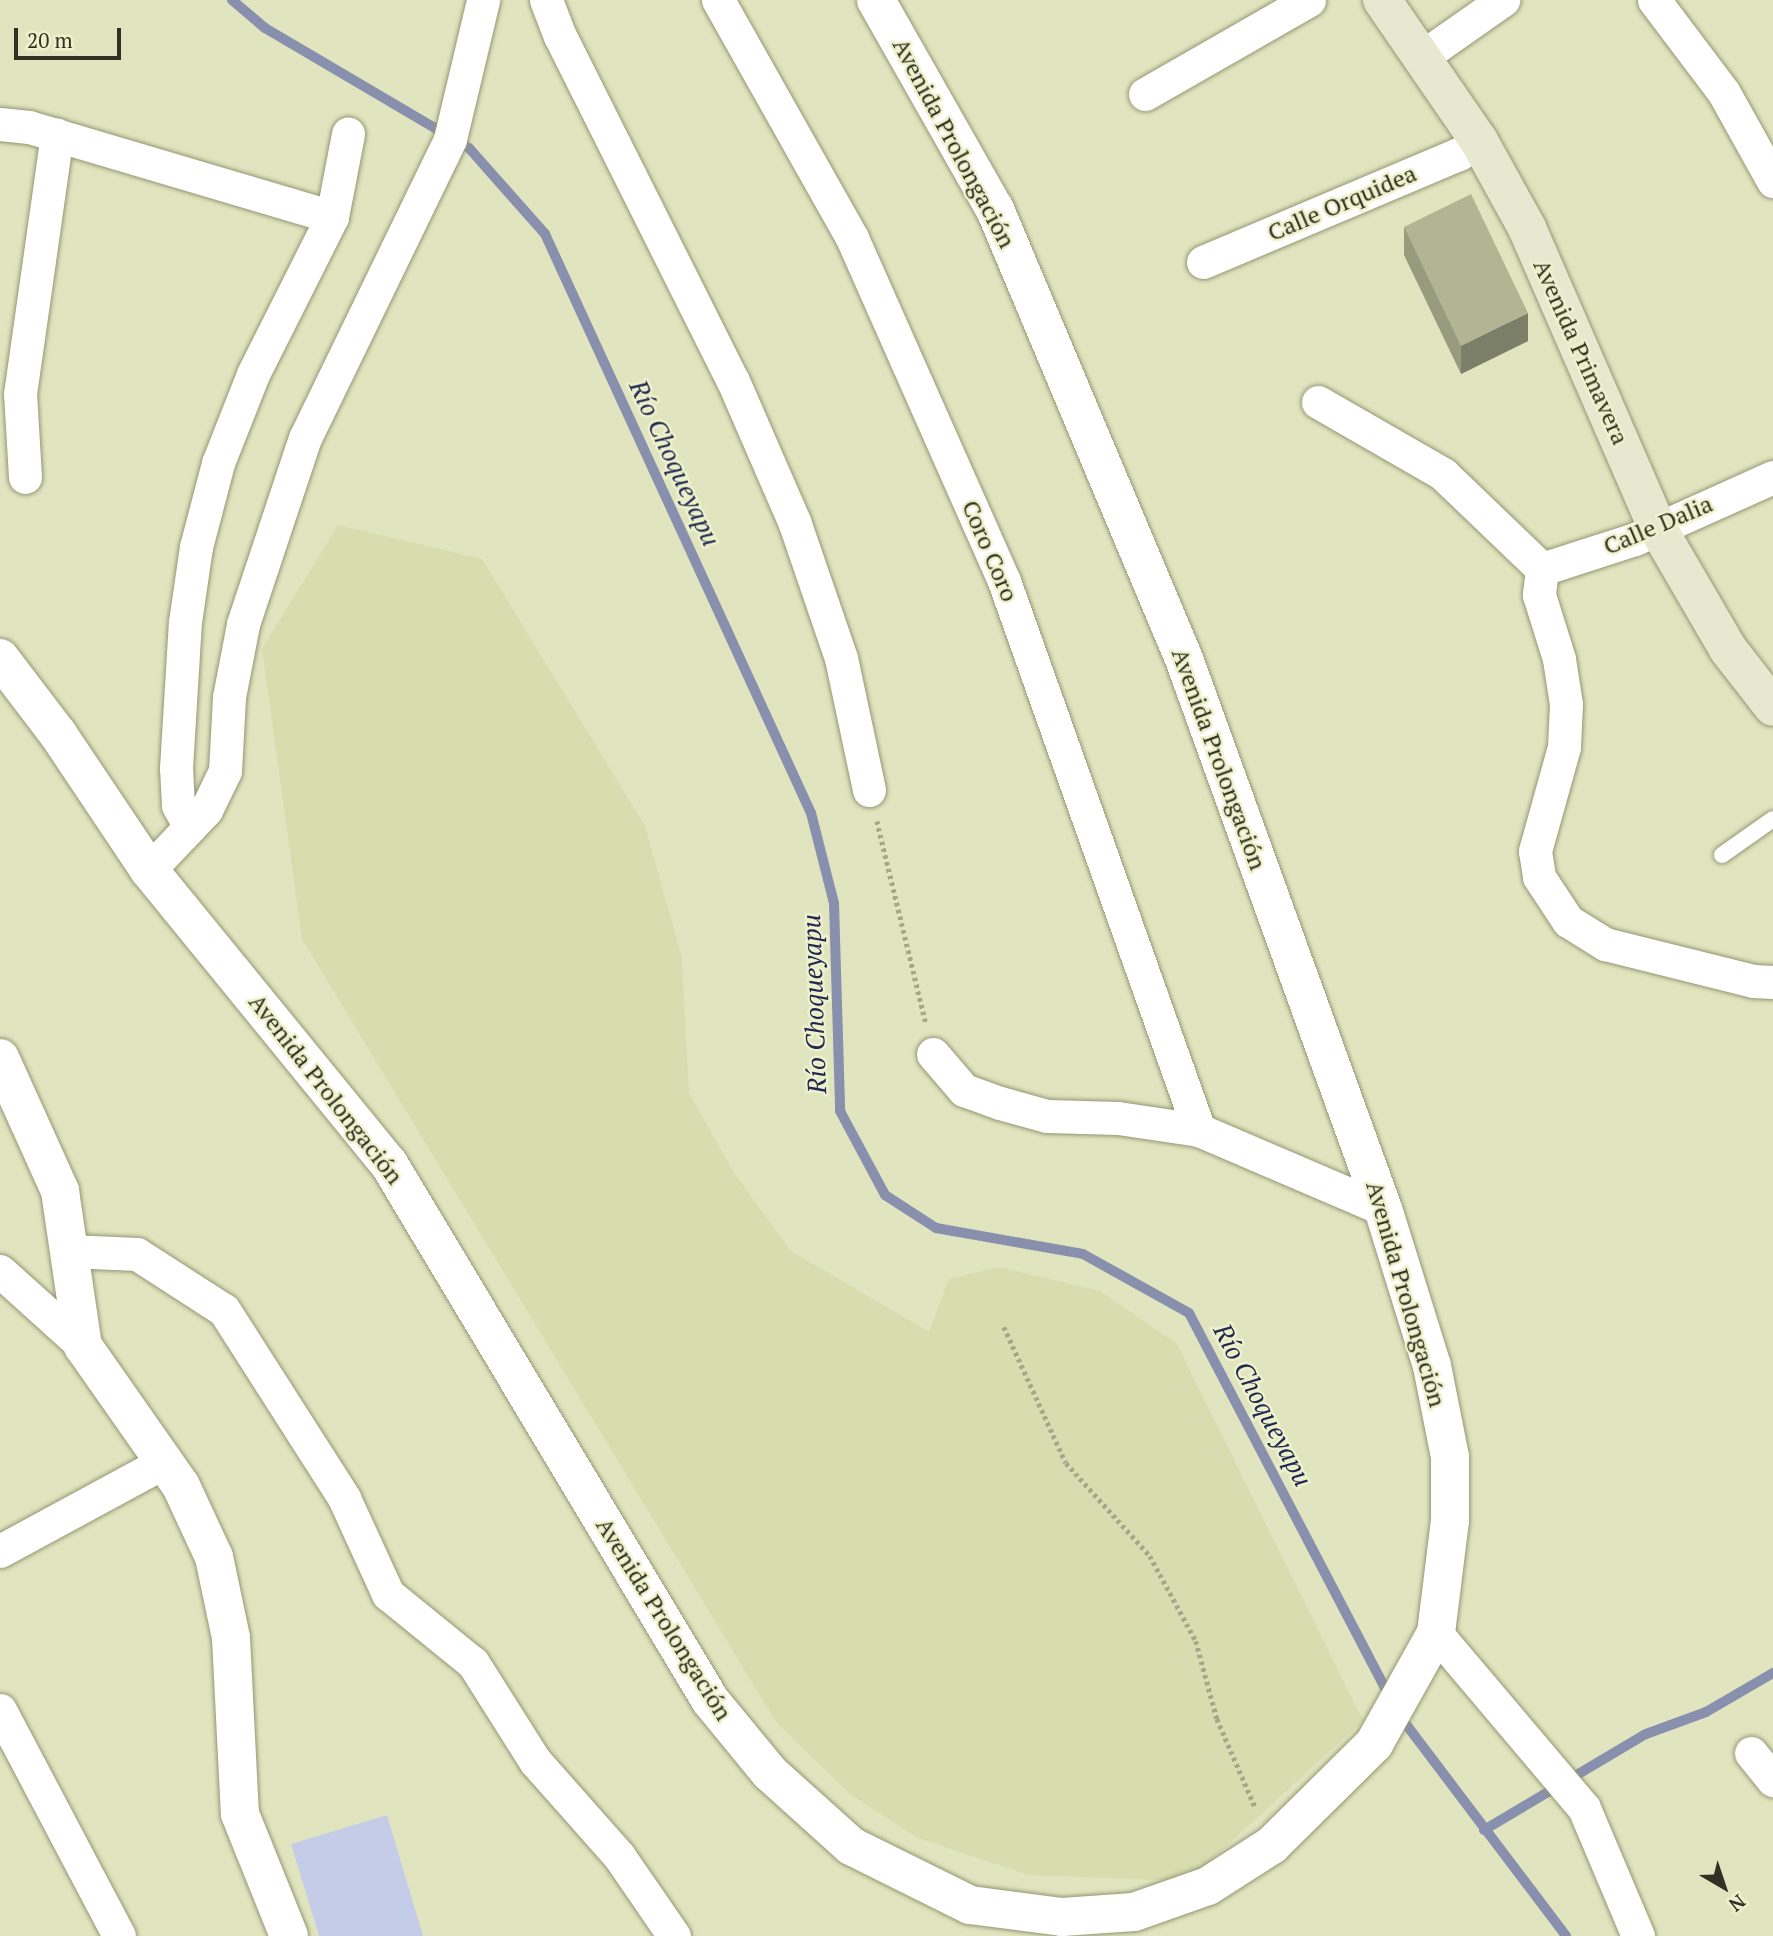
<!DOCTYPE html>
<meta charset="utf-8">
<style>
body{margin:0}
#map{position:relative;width:1773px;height:1936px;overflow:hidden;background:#e1e5bf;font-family:"PT Serif",serif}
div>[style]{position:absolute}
.built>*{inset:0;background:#d8dcaf}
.green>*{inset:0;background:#c5cce8}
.stream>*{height:10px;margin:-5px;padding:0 5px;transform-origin:5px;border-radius:5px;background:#8990ad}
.path>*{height:4.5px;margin-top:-2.25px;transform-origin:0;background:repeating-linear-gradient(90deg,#a4a78a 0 3.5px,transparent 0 7px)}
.roads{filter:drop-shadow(0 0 2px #939774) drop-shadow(0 0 2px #939774)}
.service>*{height:16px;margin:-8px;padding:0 8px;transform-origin:8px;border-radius:8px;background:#fff}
.minor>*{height:33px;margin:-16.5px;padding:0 16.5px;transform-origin:16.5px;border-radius:16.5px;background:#fff}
.tertiary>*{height:38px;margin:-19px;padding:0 19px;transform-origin:19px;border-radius:19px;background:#fff}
.secondary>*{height:38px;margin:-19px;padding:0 19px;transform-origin:19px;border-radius:19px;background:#e6e8d0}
.wall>*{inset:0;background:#989c7f}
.shaded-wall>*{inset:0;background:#7c7f68}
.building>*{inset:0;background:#b1b594}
span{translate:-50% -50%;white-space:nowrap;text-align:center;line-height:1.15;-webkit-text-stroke:5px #eef2cc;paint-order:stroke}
.street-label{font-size:24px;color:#303123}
.water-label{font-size:26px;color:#222851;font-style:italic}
.north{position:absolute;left:1689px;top:1852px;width:70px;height:70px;-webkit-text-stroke:5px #eef2cc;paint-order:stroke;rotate:141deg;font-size:19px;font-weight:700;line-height:28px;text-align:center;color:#303123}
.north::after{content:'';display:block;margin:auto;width:24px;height:32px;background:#303123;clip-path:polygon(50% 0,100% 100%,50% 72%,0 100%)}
.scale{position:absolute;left:14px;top:28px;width:107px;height:32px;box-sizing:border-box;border:4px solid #303123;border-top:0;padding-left:9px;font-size:21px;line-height:24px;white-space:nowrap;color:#303123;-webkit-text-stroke:5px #eef2cc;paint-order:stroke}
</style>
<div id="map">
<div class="built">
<i style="clip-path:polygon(338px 525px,482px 559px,645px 826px,682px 958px,689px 1093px,734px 1173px,791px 1251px,929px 1332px,949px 1279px,999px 1267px,1100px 1291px,1177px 1344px,1363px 1721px,1188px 1881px,1030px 1875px,918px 1838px,850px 1794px,776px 1722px,302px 939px,262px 649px)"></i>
</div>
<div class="green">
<i style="clip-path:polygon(387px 1815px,423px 1936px,319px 1936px,291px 1844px)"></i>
</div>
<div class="stream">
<i style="left:232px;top:0;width:43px;rotate:40.3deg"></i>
<i style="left:265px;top:28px;width:237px;rotate:30.5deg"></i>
<i style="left:469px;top:148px;width:115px;rotate:48.5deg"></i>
<i style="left:545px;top:234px;width:637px;rotate:65.33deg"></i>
<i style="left:811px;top:813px;width:93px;rotate:75.7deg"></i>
<i style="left:834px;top:903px;width:208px;rotate:88.3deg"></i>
<i style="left:840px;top:1111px;width:95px;rotate:61.8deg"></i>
<i style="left:885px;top:1195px;width:61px;rotate:32.9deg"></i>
<i style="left:936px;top:1228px;width:149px;rotate:10deg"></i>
<i style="left:1083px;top:1254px;width:121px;rotate:29.1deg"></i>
<i style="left:1189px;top:1313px;width:434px;rotate:62.4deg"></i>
<i style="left:1399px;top:1715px;width:277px;rotate:52.9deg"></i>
<i style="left:1484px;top:1830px;width:188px;rotate:-30.7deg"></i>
<i style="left:1646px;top:1734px;width:64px;rotate:-20.1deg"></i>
<i style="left:1706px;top:1712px;width:78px;rotate:-30.2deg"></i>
</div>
<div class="path">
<i style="left:877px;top:821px;width:208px;rotate:76.4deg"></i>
<i style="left:1004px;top:1327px;width:149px;rotate:65.5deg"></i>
<i style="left:1066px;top:1463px;width:125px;rotate:47.9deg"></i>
<i style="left:1150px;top:1556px;width:97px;rotate:61.6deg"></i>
<i style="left:1196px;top:1641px;width:81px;rotate:74.9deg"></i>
<i style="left:1217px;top:1719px;width:98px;rotate:66.6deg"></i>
</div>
<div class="roads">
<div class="service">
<i style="left:1722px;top:855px;width:62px;rotate:-35.2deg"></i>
</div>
<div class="minor">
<i style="left:546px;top:0;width:39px;rotate:69deg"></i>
<i style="left:560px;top:36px;width:386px;rotate:63.4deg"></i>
<i style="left:733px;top:381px;width:153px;rotate:66.5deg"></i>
<i style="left:794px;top:521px;width:145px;rotate:71.1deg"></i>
<i style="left:841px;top:658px;width:135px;rotate:78deg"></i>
<i style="left:718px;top:0;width:273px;rotate:60.6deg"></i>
<i style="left:852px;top:238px;width:375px;rotate:66.1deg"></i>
<i style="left:1004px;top:581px;width:583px;rotate:70.45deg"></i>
<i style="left:1654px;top:0;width:116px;rotate:53deg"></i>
<i style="left:1724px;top:93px;width:101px;rotate:60.9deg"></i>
<i style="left:1423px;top:56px;width:98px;rotate:-35deg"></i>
<i style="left:1145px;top:94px;width:189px;rotate:-29.8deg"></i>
<i style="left:0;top:124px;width:29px;rotate:6deg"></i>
<i style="left:29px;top:127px;width:316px;rotate:16.5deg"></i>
<i style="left:1203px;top:262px;width:278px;rotate:-22.9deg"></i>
<i style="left:1459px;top:154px;width:24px;rotate:-33deg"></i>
<i style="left:1318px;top:402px;width:144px;rotate:29.9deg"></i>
<i style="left:1443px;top:474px;width:137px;rotate:43.8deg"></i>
<i style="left:1542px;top:569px;width:26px;rotate:97deg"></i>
<i style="left:1539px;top:595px;width:67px;rotate:72.6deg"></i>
<i style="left:1559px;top:659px;width:46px;rotate:81.2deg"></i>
<i style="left:1566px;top:704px;width:43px;rotate:92.7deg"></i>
<i style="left:1564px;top:747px;width:108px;rotate:105.6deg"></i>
<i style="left:1535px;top:851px;width:26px;rotate:81deg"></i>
<i style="left:1539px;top:877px;width:53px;rotate:56.6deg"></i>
<i style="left:1568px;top:921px;width:44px;rotate:31.9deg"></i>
<i style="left:1605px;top:944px;width:153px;rotate:14deg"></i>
<i style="left:1753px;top:981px;width:20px;rotate:3deg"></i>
<i style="left:25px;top:477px;width:83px;rotate:-93.4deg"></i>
<i style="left:20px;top:394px;width:262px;rotate:-81.9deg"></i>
<i style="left:1542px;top:569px;width:98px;rotate:-17.9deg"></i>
<i style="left:1635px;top:539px;width:151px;rotate:-24.2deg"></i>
<i style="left:190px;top:827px;width:25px;rotate:-119deg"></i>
<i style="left:178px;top:805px;width:37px;rotate:-93deg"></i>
<i style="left:176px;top:768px;width:146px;rotate:-86.5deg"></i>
<i style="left:185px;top:622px;width:76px;rotate:-81.7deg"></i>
<i style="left:196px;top:547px;width:87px;rotate:-75.3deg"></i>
<i style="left:218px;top:463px;width:96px;rotate:-68.5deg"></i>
<i style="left:253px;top:374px;width:176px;rotate:-63.3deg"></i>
<i style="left:332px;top:217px;width:85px;rotate:-79.1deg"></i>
<i style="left:149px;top:870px;width:83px;rotate:-46.5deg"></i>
<i style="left:206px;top:810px;width:43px;rotate:-64deg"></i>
<i style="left:225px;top:771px;width:74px;rotate:-86.9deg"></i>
<i style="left:229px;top:697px;width:74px;rotate:-79.1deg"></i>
<i style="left:243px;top:624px;width:196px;rotate:-71.6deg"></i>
<i style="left:305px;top:438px;width:332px;rotate:-64.1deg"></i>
<i style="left:450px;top:139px;width:143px;rotate:-76.6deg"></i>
<i style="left:933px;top:1054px;width:48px;rotate:49.3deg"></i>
<i style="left:964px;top:1090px;width:38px;rotate:20deg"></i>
<i style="left:1000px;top:1103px;width:49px;rotate:15.5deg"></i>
<i style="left:1047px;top:1116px;width:71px;rotate:1.6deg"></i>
<i style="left:1118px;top:1118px;width:82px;rotate:8.4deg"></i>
<i style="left:1199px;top:1130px;width:200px;rotate:23.2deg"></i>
<i style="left:69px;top:1251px;width:68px;rotate:2.5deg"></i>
<i style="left:137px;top:1254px;width:103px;rotate:32.8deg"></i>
<i style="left:224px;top:1310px;width:223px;rotate:57.4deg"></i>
<i style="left:344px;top:1498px;width:106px;rotate:65.4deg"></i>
<i style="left:388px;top:1594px;width:109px;rotate:39.1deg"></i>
<i style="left:473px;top:1663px;width:116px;rotate:57.7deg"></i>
<i style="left:535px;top:1761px;width:127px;rotate:48.5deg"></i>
<i style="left:619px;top:1856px;width:97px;rotate:55.5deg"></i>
<i style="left:0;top:1271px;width:112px;rotate:42.1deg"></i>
<i style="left:0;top:1551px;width:187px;rotate:-28.5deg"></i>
<i style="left:1436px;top:1633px;width:229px;rotate:49.8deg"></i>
<i style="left:1584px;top:1808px;width:139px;rotate:67.1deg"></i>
<i style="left:0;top:1710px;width:255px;rotate:62.2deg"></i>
<i style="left:1751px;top:1753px;width:35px;rotate:51deg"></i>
</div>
<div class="tertiary">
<i style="left:0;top:658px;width:96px;rotate:52.7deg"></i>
<i style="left:58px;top:734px;width:164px;rotate:56.2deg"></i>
<i style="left:149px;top:870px;width:380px;rotate:50.8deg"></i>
<i style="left:389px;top:1164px;width:625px;rotate:59.08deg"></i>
<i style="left:710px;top:1700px;width:94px;rotate:50.6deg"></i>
<i style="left:770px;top:1773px;width:109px;rotate:42deg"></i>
<i style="left:851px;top:1846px;width:133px;rotate:26.4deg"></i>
<i style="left:970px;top:1905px;width:93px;rotate:7.4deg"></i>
<i style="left:1062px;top:1917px;width:72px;rotate:-4deg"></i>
<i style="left:1134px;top:1912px;width:78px;rotate:-19.4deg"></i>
<i style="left:1208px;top:1886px;width:76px;rotate:-32.6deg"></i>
<i style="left:1272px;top:1845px;width:144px;rotate:-44.7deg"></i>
<i style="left:1374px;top:1744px;width:127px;rotate:-60.8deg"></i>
<i style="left:1436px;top:1633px;width:113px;rotate:-82.9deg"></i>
<i style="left:1450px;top:1521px;width:64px;rotate:-90deg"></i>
<i style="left:1450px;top:1457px;width:93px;rotate:-101.2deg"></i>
<i style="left:1432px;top:1366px;width:164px;rotate:-107.3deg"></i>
<i style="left:1383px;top:1209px;width:585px;rotate:-109.89deg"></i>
<i style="left:1184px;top:659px;width:489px;rotate:-112.8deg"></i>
<i style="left:994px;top:208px;width:239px;rotate:-119.6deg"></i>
<i style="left:0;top:1058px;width:146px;rotate:65.7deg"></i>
<i style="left:60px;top:1191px;width:157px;rotate:81.6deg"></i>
<i style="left:83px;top:1346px;width:171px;rotate:55deg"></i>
<i style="left:181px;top:1486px;width:78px;rotate:65.1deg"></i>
<i style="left:214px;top:1557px;width:83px;rotate:78.1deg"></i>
<i style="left:231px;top:1638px;width:176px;rotate:87.1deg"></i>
<i style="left:240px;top:1814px;width:131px;rotate:68.1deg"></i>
</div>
<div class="secondary">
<i style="left:1382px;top:0;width:171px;rotate:55.5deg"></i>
<i style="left:1479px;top:141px;width:99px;rotate:61.1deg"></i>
<i style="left:1527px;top:228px;width:326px;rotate:66.5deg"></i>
<i style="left:1657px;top:527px;width:141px;rotate:59.8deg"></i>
<i style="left:1728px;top:649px;width:73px;rotate:52.2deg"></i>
</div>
</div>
<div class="wall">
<i style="clip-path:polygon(1404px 227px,1528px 341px,1461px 374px,1404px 255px)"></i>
</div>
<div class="shaded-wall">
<i style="clip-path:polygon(1528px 313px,1528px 341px,1461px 374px,1461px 346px)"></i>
</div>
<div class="building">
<i style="clip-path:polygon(1471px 194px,1528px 313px,1461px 346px,1404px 227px)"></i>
</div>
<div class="street-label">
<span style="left:954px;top:143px;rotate:62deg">Avenida Prolongación</span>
<span style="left:1342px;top:203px;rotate:-23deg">Calle Orquidea</span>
<span style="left:1581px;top:352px;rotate:66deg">Avenida Primavera</span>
<span style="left:1658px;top:525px;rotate:-23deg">Calle Dalia</span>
<span style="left:990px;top:551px;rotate:67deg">Coro Coro</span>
<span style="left:1219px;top:759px;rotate:70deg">Avenida Prolongación</span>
<span style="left:326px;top:1089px;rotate:52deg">Avenida Prolongación</span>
<span style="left:1406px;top:1294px;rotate:74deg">Avenida Prolongación</span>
<span style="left:664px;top:1619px;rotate:58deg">Avenida Prolongación</span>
</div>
<div class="water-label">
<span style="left:675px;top:463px;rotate:65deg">Río Choqueyapu</span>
<span style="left:814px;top:1004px;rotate:-92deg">Río Choqueyapu</span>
<span style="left:1263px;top:1405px;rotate:62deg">Río Choqueyapu</span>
</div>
<div class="north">N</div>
<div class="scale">20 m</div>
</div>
